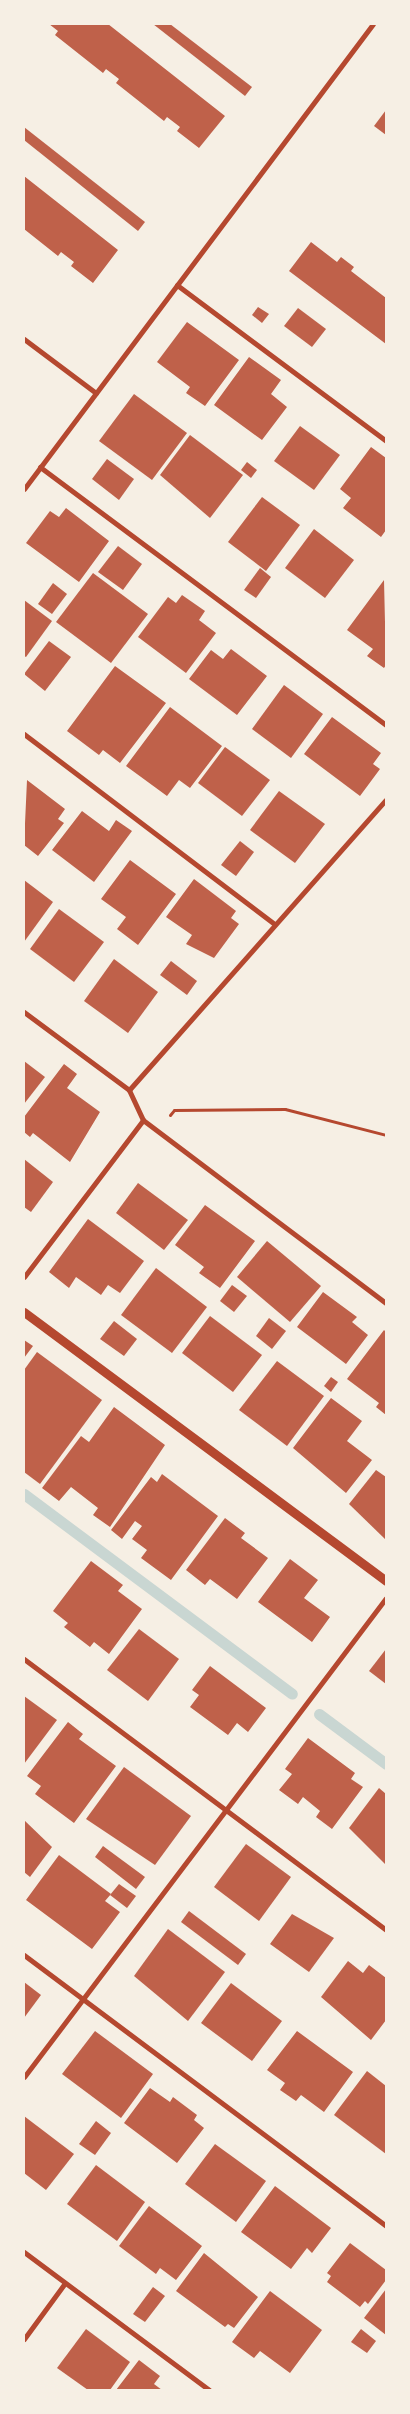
<!DOCTYPE html>
<style>
body{margin:0}
#map{position:relative;width:410px;height:2414px;overflow:hidden;background:#f6efe4;font-family:Barlow,sans-serif}
div>[style]{position:absolute}
.stream>*{height:11px;margin:-5.5px;padding:0 5.5px;transform-origin:5.5px;border-radius:5.5px;background:#c9d6d2}
.building>*{inset:0;background:#bf614a}
.path>*{height:3px;margin:-1.5px;padding:0 1.5px;transform-origin:1.5px;border-radius:1.5px;background:#b5482f}
.minor>*{height:5px;margin:-2.5px;padding:0 2.5px;transform-origin:2.5px;border-radius:2.5px;background:#b5482f}
.tertiary>*{height:9px;margin:-4.5px;padding:0 4.5px;transform-origin:4.5px;border-radius:4.5px;background:#b5482f}
span{translate:-50% -50%;white-space:nowrap;text-align:center;line-height:1.15;-webkit-text-stroke:5px #f6efe4;paint-order:stroke}
.frame{position:absolute;inset:0;border:25px solid #f6efe4;pointer-events:none}
</style>
<div id="map">
<div class="stream">
<i style="left:24px;top:1494px;width:334px;rotate:36.7deg"></i>
<i style="left:319px;top:1714px;width:84px;rotate:36.7deg"></i>
</div>
<div class="building">
<i style="clip-path:polygon(49px 24px,108px 24px,225px 116px,199px 148px,177px 131px,180px 127px,167px 117px,164px 121px,116px 83px,119px 79px,106px 69px,103px 73px,55px 35px,58px 31px)"></i>
<i style="clip-path:polygon(153px 24px,170px 24px,252px 87px,245px 96px)"></i>
<i style="clip-path:polygon(386px 110px,386px 135px,374px 126px)"></i>
<i style="clip-path:polygon(24px 127px,145px 222px,138px 231px,24px 140px)"></i>
<i style="clip-path:polygon(24px 176px,118px 250px,93px 283px,71px 266px,74px 262px,61px 252px,58px 256px,24px 229px)"></i>
<i style="clip-path:polygon(311px 242px,337px 262px,341px 257px,354px 267px,351px 271px,386px 298px,386px 344px,289px 271px)"></i>
<i style="clip-path:polygon(258px 307px,269px 314px,262px 323px,252px 315px)"></i>
<i style="clip-path:polygon(298px 308px,326px 329px,312px 347px,284px 326px)"></i>
<i style="clip-path:polygon(187px 322px,239px 360px,205px 406px,186px 393px,190px 387px,157px 362px)"></i>
<i style="clip-path:polygon(249px 357px,281px 380px,271px 394px,287px 407px,262px 440px,214px 405px)"></i>
<i style="clip-path:polygon(134px 394px,187px 433px,152px 480px,99px 441px)"></i>
<i style="clip-path:polygon(300px 426px,340px 455px,314px 490px,274px 461px)"></i>
<i style="clip-path:polygon(190px 435px,243px 475px,210px 518px,160px 475px)"></i>
<i style="clip-path:polygon(371px 447px,386px 458px,386px 530px,381px 537px,343px 508px,351px 498px,340px 489px)"></i>
<i style="clip-path:polygon(107px 459px,134px 479px,119px 500px,92px 479px)"></i>
<i style="clip-path:polygon(247px 462px,257px 470px,251px 478px,241px 470px)"></i>
<i style="clip-path:polygon(262px 497px,300px 525px,266px 571px,228px 542px)"></i>
<i style="clip-path:polygon(66px 508px,109px 541px,79px 582px,26px 543px,50px 511px,59px 517px)"></i>
<i style="clip-path:polygon(314px 529px,354px 560px,325px 598px,285px 568px)"></i>
<i style="clip-path:polygon(118px 546px,142px 564px,123px 590px,98px 572px)"></i>
<i style="clip-path:polygon(260px 568px,271px 577px,256px 598px,244px 590px)"></i>
<i style="clip-path:polygon(93px 573px,148px 614px,111px 663px,56px 622px)"></i>
<i style="clip-path:polygon(384px 580px,386px 665px,384px 668px,367px 656px,373px 649px,347px 630px)"></i>
<i style="clip-path:polygon(53px 583px,67px 594px,52px 614px,38px 604px)"></i>
<i style="clip-path:polygon(182px 595px,205px 611px,199px 620px,216px 633px,186px 673px,138px 637px,168px 597px,176px 603px)"></i>
<i style="clip-path:polygon(24px 600px,52px 621px,26px 657px,24px 656px)"></i>
<i style="clip-path:polygon(49px 641px,71px 657px,45px 691px,24px 674px)"></i>
<i style="clip-path:polygon(231px 649px,267px 676px,237px 715px,189px 679px,211px 650px,223px 659px)"></i>
<i style="clip-path:polygon(115px 666px,166px 703px,120px 763px,103px 750px,99px 755px,67px 731px)"></i>
<i style="clip-path:polygon(284px 685px,323px 714px,291px 758px,252px 729px)"></i>
<i style="clip-path:polygon(170px 707px,222px 746px,190px 788px,179px 780px,167px 796px,126px 766px)"></i>
<i style="clip-path:polygon(332px 717px,381px 753px,373px 764px,380px 769px,360px 796px,304px 754px)"></i>
<i style="clip-path:polygon(225px 747px,270px 780px,242px 816px,198px 783px)"></i>
<i style="clip-path:polygon(27px 780px,65px 809px,58px 819px,64px 823px,38px 856px,24px 845px)"></i>
<i style="clip-path:polygon(279px 791px,325px 824px,295px 863px,250px 830px)"></i>
<i style="clip-path:polygon(82px 811px,109px 831px,116px 820px,132px 831px,94px 882px,52px 850px)"></i>
<i style="clip-path:polygon(240px 841px,254px 852px,236px 876px,221px 865px)"></i>
<i style="clip-path:polygon(130px 860px,176px 894px,138px 945px,117px 929px,126px 917px,101px 899px)"></i>
<i style="clip-path:polygon(194px 879px,236px 911px,231px 918px,239px 924px,214px 958px,186px 944px,192px 935px,166px 917px)"></i>
<i style="clip-path:polygon(24px 880px,53px 902px,24px 942px)"></i>
<i style="clip-path:polygon(59px 909px,104px 942px,74px 982px,30px 949px)"></i>
<i style="clip-path:polygon(114px 959px,158px 992px,128px 1033px,84px 1001px)"></i>
<i style="clip-path:polygon(171px 961px,197px 981px,187px 995px,160px 975px)"></i>
<i style="clip-path:polygon(24px 1061px,45px 1077px,24px 1104px)"></i>
<i style="clip-path:polygon(64px 1064px,77px 1074px,67px 1088px,100px 1112px,70px 1162px,33px 1133px,30px 1137px,24px 1132px,24px 1117px)"></i>
<i style="clip-path:polygon(24px 1159px,53px 1182px,31px 1212px,24px 1207px)"></i>
<i style="clip-path:polygon(138px 1183px,188px 1220px,164px 1250px,116px 1213px)"></i>
<i style="clip-path:polygon(205px 1205px,255px 1241px,220px 1288px,199px 1273px,204px 1267px,175px 1245px)"></i>
<i style="clip-path:polygon(88px 1219px,144px 1261px,120px 1293px,108px 1285px,101px 1295px,76px 1277px,69px 1288px,49px 1272px)"></i>
<i style="clip-path:polygon(267px 1241px,321px 1286px,290px 1322px,237px 1277px)"></i>
<i style="clip-path:polygon(156px 1268px,207px 1307px,172px 1353px,121px 1315px)"></i>
<i style="clip-path:polygon(232px 1285px,247px 1296px,234px 1312px,220px 1301px)"></i>
<i style="clip-path:polygon(323px 1292px,357px 1317px,352px 1322px,368px 1335px,346px 1364px,297px 1327px)"></i>
<i style="clip-path:polygon(210px 1316px,262px 1355px,233px 1392px,182px 1353px)"></i>
<i style="clip-path:polygon(269px 1318px,286px 1331px,272px 1349px,256px 1336px)"></i>
<i style="clip-path:polygon(114px 1321px,137px 1339px,124px 1356px,100px 1339px)"></i>
<i style="clip-path:polygon(384px 1330px,386px 1332px,386px 1415px,376px 1407px,379px 1403px,347px 1379px)"></i>
<i style="clip-path:polygon(24px 1340px,33px 1346px,24px 1358px)"></i>
<i style="clip-path:polygon(37px 1352px,102px 1400px,40px 1484px,24px 1472px,24px 1370px)"></i>
<i style="clip-path:polygon(277px 1361px,324px 1396px,287px 1446px,239px 1410px)"></i>
<i style="clip-path:polygon(331px 1377px,338px 1382px,331px 1392px,324px 1386px)"></i>
<i style="clip-path:polygon(331px 1398px,362px 1421px,347px 1441px,372px 1460px,346px 1493px,293px 1448px)"></i>
<i style="clip-path:polygon(114px 1407px,165px 1445px,110px 1527px,93px 1515px,98px 1508px,71px 1487px,59px 1501px,42px 1488px,81px 1436px,89px 1442px)"></i>
<i style="clip-path:polygon(376px 1470px,386px 1477px,386px 1540px,349px 1504px)"></i>
<i style="clip-path:polygon(162px 1474px,218px 1516px,171px 1580px,141px 1558px,147px 1550px,132px 1539px,142px 1526px,135px 1521px,122px 1539px,111px 1530px,151px 1477px,157px 1482px)"></i>
<i style="clip-path:polygon(225px 1518px,245px 1533px,241px 1538px,268px 1558px,237px 1599px,210px 1579px,205px 1585px,186px 1570px)"></i>
<i style="clip-path:polygon(290px 1559px,318px 1580px,304px 1598px,330px 1617px,312px 1642px,258px 1602px)"></i>
<i style="clip-path:polygon(91px 1561px,123px 1585px,118px 1591px,142px 1609px,109px 1654px,94px 1642px,90px 1647px,64px 1627px,68px 1623px,53px 1611px)"></i>
<i style="clip-path:polygon(139px 1629px,179px 1659px,148px 1701px,107px 1670px)"></i>
<i style="clip-path:polygon(386px 1649px,386px 1684px,369px 1671px)"></i>
<i style="clip-path:polygon(210px 1666px,266px 1708px,248px 1732px,237px 1723px,228px 1735px,190px 1707px,199px 1695px,192px 1690px)"></i>
<i style="clip-path:polygon(24px 1696px,57px 1720px,24px 1764px)"></i>
<i style="clip-path:polygon(68px 1722px,83px 1734px,79px 1739px,116px 1766px,74px 1823px,35px 1794px,41px 1786px,27px 1776px)"></i>
<i style="clip-path:polygon(308px 1738px,355px 1773px,351px 1779px,363px 1787px,332px 1829px,316px 1817px,320px 1811px,303px 1797px,298px 1804px,279px 1790px,292px 1774px,285px 1769px)"></i>
<i style="clip-path:polygon(124px 1767px,191px 1816px,155px 1865px,86px 1819px)"></i>
<i style="clip-path:polygon(379px 1788px,386px 1794px,386px 1865px,349px 1828px)"></i>
<i style="clip-path:polygon(24px 1820px,52px 1847px,30px 1877px,24px 1872px)"></i>
<i style="clip-path:polygon(246px 1844px,291px 1877px,259px 1921px,214px 1887px)"></i>
<i style="clip-path:polygon(103px 1846px,145px 1877px,136px 1889px,95px 1857px)"></i>
<i style="clip-path:polygon(59px 1855px,111px 1894px,105px 1901px,120px 1912px,92px 1949px,26px 1900px)"></i>
<i style="clip-path:polygon(119px 1884px,136px 1896px,127px 1908px,110px 1895px)"></i>
<i style="clip-path:polygon(189px 1911px,246px 1954px,238px 1965px,181px 1922px)"></i>
<i style="clip-path:polygon(292px 1914px,334px 1938px,309px 1972px,270px 1944px)"></i>
<i style="clip-path:polygon(168px 1929px,225px 1972px,188px 2021px,134px 1976px)"></i>
<i style="clip-path:polygon(348px 1961px,363px 1973px,369px 1965px,386px 1978px,386px 2020px,371px 2040px,321px 1997px)"></i>
<i style="clip-path:polygon(24px 1982px,41px 1995px,24px 2018px)"></i>
<i style="clip-path:polygon(231px 1983px,282px 2021px,252px 2061px,201px 2023px)"></i>
<i style="clip-path:polygon(95px 2031px,153px 2074px,121px 2118px,62px 2074px)"></i>
<i style="clip-path:polygon(297px 2031px,353px 2072px,324px 2112px,301px 2095px,296px 2101px,280px 2090px,285px 2083px,267px 2070px)"></i>
<i style="clip-path:polygon(367px 2071px,386px 2086px,386px 2154px,334px 2115px)"></i>
<i style="clip-path:polygon(150px 2088px,170px 2102px,173px 2097px,197px 2115px,194px 2120px,204px 2128px,177px 2163px,124px 2123px)"></i>
<i style="clip-path:polygon(24px 2116px,74px 2154px,46px 2190px,24px 2173px)"></i>
<i style="clip-path:polygon(96px 2121px,111px 2133px,95px 2155px,79px 2144px)"></i>
<i style="clip-path:polygon(215px 2144px,266px 2181px,236px 2222px,185px 2184px)"></i>
<i style="clip-path:polygon(96px 2165px,145px 2202px,117px 2241px,67px 2204px)"></i>
<i style="clip-path:polygon(275px 2186px,331px 2228px,312px 2253px,307px 2248px,291px 2269px,241px 2232px)"></i>
<i style="clip-path:polygon(149px 2206px,202px 2246px,176px 2280px,160px 2268px,156px 2274px,119px 2246px)"></i>
<i style="clip-path:polygon(350px 2243px,386px 2270px,386px 2280px,368px 2304px,365px 2301px,360px 2307px,327px 2282px,331px 2276px,327px 2273px)"></i>
<i style="clip-path:polygon(204px 2253px,258px 2297px,234px 2328px,228px 2324px,225px 2327px,176px 2291px)"></i>
<i style="clip-path:polygon(153px 2287px,165px 2296px,145px 2322px,133px 2314px)"></i>
<i style="clip-path:polygon(386px 2289px,386px 2335px,364px 2318px)"></i>
<i style="clip-path:polygon(270px 2291px,322px 2330px,290px 2373px,260px 2351px,254px 2358px,232px 2342px)"></i>
<i style="clip-path:polygon(86px 2329px,130px 2362px,110px 2390px,88px 2390px,57px 2368px)"></i>
<i style="clip-path:polygon(361px 2329px,376px 2341px,367px 2353px,351px 2342px)"></i>
<i style="clip-path:polygon(139px 2360px,160px 2376px,154px 2384px,162px 2390px,116px 2390px)"></i>
</div>
<div class="path">
<i style="left:170px;top:1115px;width:6px;rotate:-51deg"></i>
<i style="left:174px;top:1110px;width:111px;rotate:-0.5deg"></i>
<i style="left:285px;top:1109px;width:104px;rotate:14.4deg"></i>
</div>
<div class="minor">
<i style="left:177px;top:285px;width:261px;rotate:36.7deg"></i>
<i style="left:24px;top:339px;width:90px;rotate:36.9deg"></i>
<i style="left:40px;top:467px;width:432px;rotate:36.7deg"></i>
<i style="left:24px;top:489px;width:581px;rotate:-53.11deg"></i>
<i style="left:24px;top:734px;width:314px;rotate:37.2deg"></i>
<i style="left:24px;top:1012px;width:131px;rotate:36.6deg"></i>
<i style="left:129px;top:1090px;width:33px;rotate:65deg"></i>
<i style="left:143px;top:1120px;width:304px;rotate:37deg"></i>
<i style="left:129px;top:1090px;width:387px;rotate:-48.5deg"></i>
<i style="left:24px;top:1277px;width:197px;rotate:-52.8deg"></i>
<i style="left:24px;top:1659px;width:452px;rotate:36.8deg"></i>
<i style="left:24px;top:1955px;width:452px;rotate:36.8deg"></i>
<i style="left:24px;top:2077px;width:600px;rotate:-52.92deg"></i>
<i style="left:24px;top:2252px;width:231px;rotate:36.7deg"></i>
<i style="left:24px;top:2339px;width:69px;rotate:-53.8deg"></i>
</div>
<div class="tertiary">
<i style="left:24px;top:1312px;width:451px;rotate:36.6deg"></i>
</div>
<div class="frame"></div>
</div>
